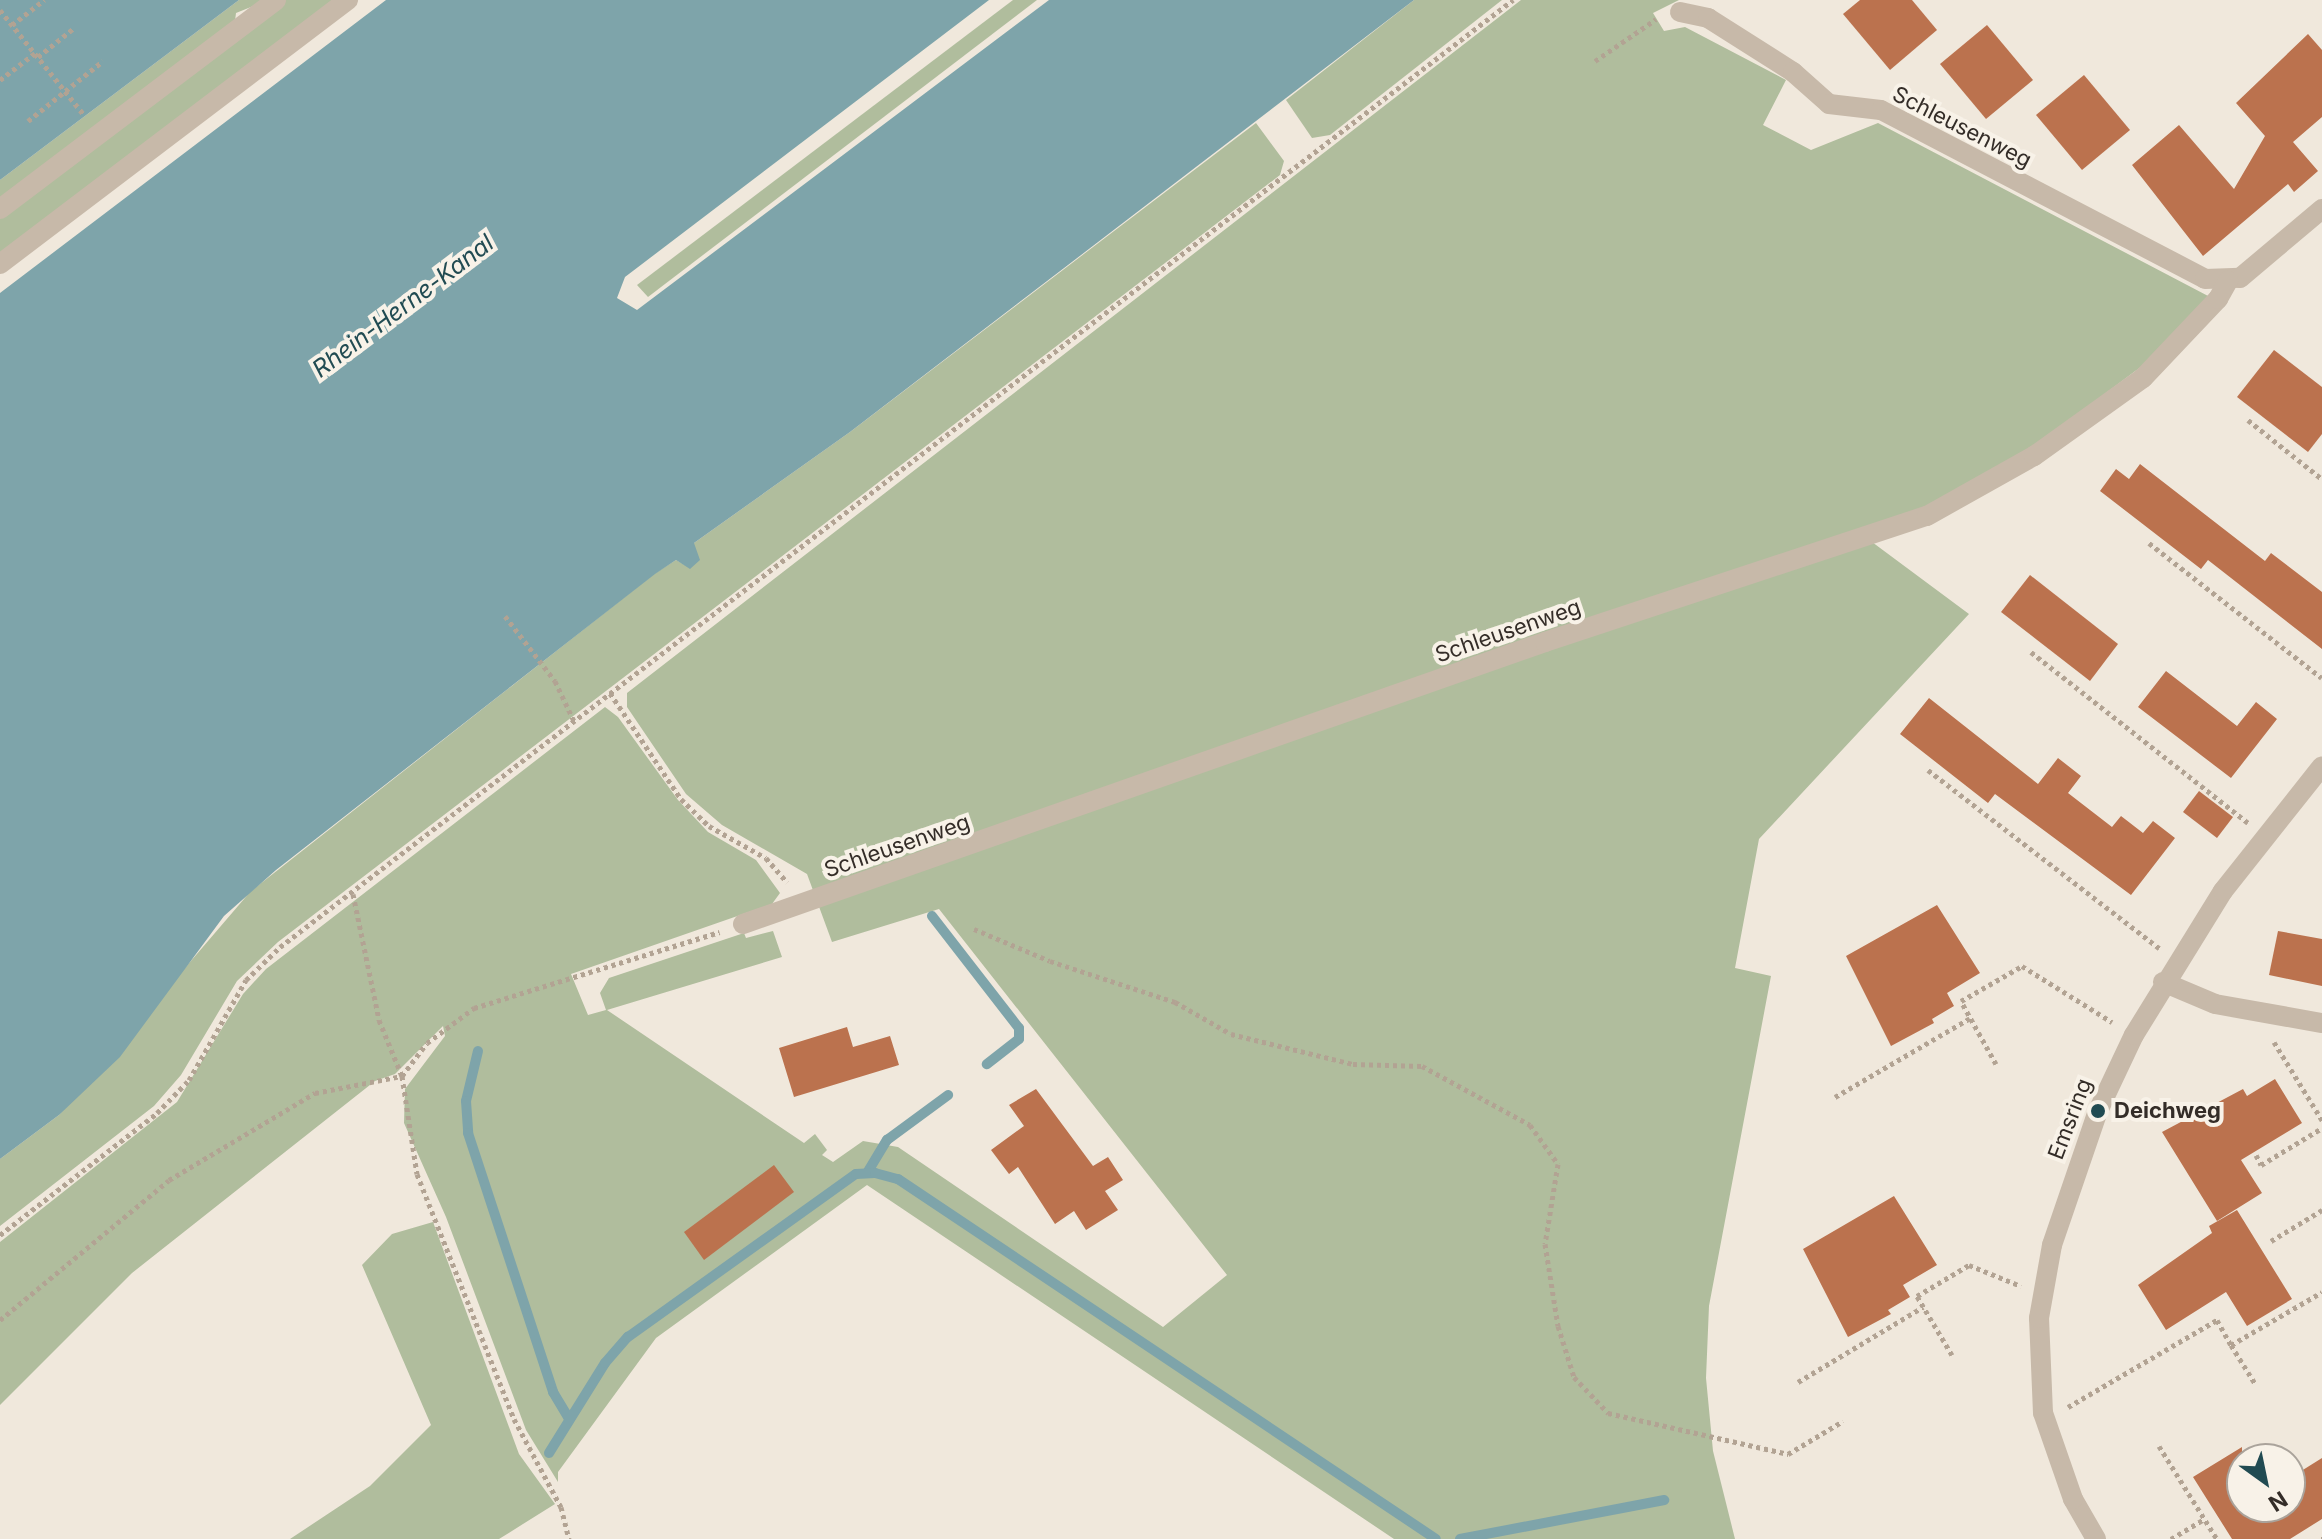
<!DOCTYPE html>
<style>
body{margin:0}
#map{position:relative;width:2322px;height:1539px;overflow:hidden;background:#f0e8dc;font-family:Inter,sans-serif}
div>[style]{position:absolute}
.green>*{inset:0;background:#b0bd9d}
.water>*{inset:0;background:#7ea4aa}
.stream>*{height:10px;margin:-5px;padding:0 5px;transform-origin:5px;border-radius:5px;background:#7ea4aa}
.building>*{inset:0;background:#bb724e}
.path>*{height:5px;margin-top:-2.5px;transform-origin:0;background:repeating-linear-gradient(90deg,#b2a393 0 4px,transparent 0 8px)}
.minor>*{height:20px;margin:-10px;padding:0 10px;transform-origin:10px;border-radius:10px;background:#c7b9a9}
.dots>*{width:22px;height:22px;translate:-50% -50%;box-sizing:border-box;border:4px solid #f8f2e8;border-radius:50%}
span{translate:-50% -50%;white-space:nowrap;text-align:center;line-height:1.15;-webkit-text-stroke:8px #f8f2e8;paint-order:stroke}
.street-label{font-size:22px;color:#342d28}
.poi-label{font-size:22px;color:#342d28;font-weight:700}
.left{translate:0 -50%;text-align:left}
.water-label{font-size:24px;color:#214b52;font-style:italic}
.north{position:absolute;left:2226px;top:1443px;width:80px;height:80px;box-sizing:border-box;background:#f8f2e8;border:2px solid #aaa39b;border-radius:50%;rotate:147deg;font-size:22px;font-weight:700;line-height:32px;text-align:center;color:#342d28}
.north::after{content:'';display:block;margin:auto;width:28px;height:36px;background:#214b52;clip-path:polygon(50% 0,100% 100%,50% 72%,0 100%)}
</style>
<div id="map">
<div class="green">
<i style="clip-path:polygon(239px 0,269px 0,236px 13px,235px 21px,0 199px,0 180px)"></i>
<i style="clip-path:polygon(285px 0,337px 0,0 256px,0 216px)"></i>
<i style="clip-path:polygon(1013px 0,1037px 0,648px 297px,637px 285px)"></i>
<i style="clip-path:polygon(1414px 0,1502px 0,1330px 135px,1312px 138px,1286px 100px)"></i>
<i style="clip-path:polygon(1521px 0,1679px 0,1653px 13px,1664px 31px,1685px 27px,1786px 80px,1763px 125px,1811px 150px,1878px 123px,2210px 297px,2142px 366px,2042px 441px,1872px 542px,1969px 614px,1759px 839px,1735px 968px,1771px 976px,1709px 1306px,1706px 1378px,1713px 1451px,1735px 1539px,1394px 1539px,867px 1185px,656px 1338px,558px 1472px,558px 1482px,526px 1430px,446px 1217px,404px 1123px,405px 1089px,445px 1036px,443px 1026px,395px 1074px,375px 1081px,132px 1273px,0 1405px,0 1242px,177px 1102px,243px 994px,266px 969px,605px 707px,618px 717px,678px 800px,708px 832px,756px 860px,780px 893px,772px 904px,571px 974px,588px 1015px,606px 1010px,600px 993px,609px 978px,744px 933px,746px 938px,773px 931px,782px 957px,607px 1010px,804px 1143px,815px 1134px,827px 1150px,822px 1155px,833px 1162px,863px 1141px,898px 1147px,1163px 1327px,1227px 1275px,939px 909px,832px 942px,807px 874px,722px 825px,686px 794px,627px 707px,627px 693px)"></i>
<i style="clip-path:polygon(1256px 123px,1284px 161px,1280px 175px,278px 942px,237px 981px,181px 1075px,154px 1106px,0 1226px,0 1159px,59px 1115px,250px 892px,654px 574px,676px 560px,690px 568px,694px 543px,850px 432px)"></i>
<i style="clip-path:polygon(433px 1222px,519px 1454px,555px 1504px,499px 1539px,290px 1539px,370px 1486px,431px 1425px,362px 1265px,392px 1234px)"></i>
</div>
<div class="water">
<i style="clip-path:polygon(0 0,239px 0,0 180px)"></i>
<i style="clip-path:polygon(386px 0,989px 0,625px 277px,617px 298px,637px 310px,1049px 0,1414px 0,850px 432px,694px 543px,700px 560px,690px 569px,676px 560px,655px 574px,276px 870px,224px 916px,120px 1057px,59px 1115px,0 1159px,0 293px)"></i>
</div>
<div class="stream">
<i style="left:932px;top:916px;width:142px;rotate:52.2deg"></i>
<i style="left:1019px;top:1028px;width:11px;rotate:90deg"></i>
<i style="left:1019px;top:1039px;width:41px;rotate:142deg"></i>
<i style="left:478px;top:1051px;width:51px;rotate:103.5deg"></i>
<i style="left:466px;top:1101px;width:32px;rotate:86deg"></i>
<i style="left:468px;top:1133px;width:273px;rotate:71.8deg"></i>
<i style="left:553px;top:1392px;width:31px;rotate:59deg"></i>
<i style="left:867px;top:1173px;width:39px;rotate:-59deg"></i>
<i style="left:887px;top:1140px;width:76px;rotate:-36.4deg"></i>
<i style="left:549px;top:1453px;width:106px;rotate:-58.1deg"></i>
<i style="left:605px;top:1363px;width:35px;rotate:-49deg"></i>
<i style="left:628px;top:1337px;width:280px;rotate:-35.6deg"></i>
<i style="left:856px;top:1174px;width:19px;rotate:-3deg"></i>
<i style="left:875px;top:1173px;width:24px;rotate:15deg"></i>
<i style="left:898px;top:1179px;width:647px;rotate:33.79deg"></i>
<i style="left:1460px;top:1539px;width:208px;rotate:-10.8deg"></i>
</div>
<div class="building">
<i style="clip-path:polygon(1860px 0,1912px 0,1937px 30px,1890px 70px,1843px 14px)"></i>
<i style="clip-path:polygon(1987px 25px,2033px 80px,1986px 119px,1940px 64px)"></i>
<i style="clip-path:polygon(2308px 34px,2322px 50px,2322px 117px,2293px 142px,2318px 171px,2294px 192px,2288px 184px,2203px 256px,2132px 165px,2179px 125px,2234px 189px,2265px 136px,2236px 103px)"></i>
<i style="clip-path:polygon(2084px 75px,2130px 130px,2082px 170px,2036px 115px)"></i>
<i style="clip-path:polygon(2274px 350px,2322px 387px,2322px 434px,2308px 452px,2237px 397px)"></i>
<i style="clip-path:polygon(2140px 464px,2265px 561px,2271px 553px,2322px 592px,2322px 649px,2208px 560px,2201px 569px,2100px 491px,2116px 469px,2129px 479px)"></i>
<i style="clip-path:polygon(2030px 575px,2118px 644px,2090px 681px,2001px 612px)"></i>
<i style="clip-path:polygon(2166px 671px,2237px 726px,2256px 702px,2277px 719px,2231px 778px,2138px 707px)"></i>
<i style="clip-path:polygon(1929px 698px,2038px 784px,2058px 758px,2081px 776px,2068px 793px,2112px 827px,2121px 816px,2143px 833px,2153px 821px,2175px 838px,2131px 895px,1995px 794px,1988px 803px,1900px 734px)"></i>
<i style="clip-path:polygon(2199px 791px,2233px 817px,2217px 838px,2183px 812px)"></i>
<i style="clip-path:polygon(1937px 905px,1980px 973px,1947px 993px,1954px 1006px,1932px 1019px,1934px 1023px,1891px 1046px,1846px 956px)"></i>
<i style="clip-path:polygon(2278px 931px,2322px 939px,2322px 986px,2269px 975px)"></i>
<i style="clip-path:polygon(847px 1027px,853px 1047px,890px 1036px,899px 1065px,794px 1097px,779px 1048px)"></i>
<i style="clip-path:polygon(2275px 1079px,2302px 1123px,2241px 1160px,2262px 1193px,2217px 1221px,2162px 1132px,2243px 1089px,2247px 1096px)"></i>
<i style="clip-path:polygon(1036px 1089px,1093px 1166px,1108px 1157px,1123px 1180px,1105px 1191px,1118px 1210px,1086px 1230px,1074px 1211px,1055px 1224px,1018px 1167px,1009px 1174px,991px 1150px,1024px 1126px,1009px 1105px)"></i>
<i style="clip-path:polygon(774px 1165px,794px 1192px,704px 1260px,684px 1232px)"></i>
<i style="clip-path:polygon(1894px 1196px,1937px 1265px,1903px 1285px,1910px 1297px,1888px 1310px,1891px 1314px,1848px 1337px,1803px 1249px)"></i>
<i style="clip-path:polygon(2237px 1210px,2292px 1299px,2247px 1326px,2226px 1292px,2166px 1330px,2138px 1285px,2212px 1233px,2209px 1226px)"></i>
<i style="clip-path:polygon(2242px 1447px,2242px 1507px,2290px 1507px,2290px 1478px,2322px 1458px,2322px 1519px,2290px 1539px,2232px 1539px,2193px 1477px)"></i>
</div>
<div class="path">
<i style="left:0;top:10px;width:134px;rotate:51.3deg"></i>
<i style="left:12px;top:25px;width:41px;rotate:-38deg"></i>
<i style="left:38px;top:57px;width:46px;rotate:-38.9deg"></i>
<i style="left:1595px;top:61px;width:74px;rotate:-34.5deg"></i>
<i style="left:0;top:80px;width:44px;rotate:-37.6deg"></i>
<i style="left:28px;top:121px;width:96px;rotate:-38.7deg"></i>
<i style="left:2248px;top:420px;width:95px;rotate:38.6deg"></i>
<i style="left:2149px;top:543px;width:219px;rotate:38deg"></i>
<i style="left:505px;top:616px;width:82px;rotate:52.4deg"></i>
<i style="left:555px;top:681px;width:44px;rotate:64.6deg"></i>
<i style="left:2031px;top:652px;width:276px;rotate:38.2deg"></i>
<i style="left:610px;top:693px;width:128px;rotate:56.2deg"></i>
<i style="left:681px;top:799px;width:39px;rotate:44deg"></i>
<i style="left:709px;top:826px;width:65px;rotate:29.3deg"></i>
<i style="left:766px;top:858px;width:32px;rotate:49deg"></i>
<i style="left:1928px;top:770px;width:292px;rotate:37.6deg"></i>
<i style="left:353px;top:894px;width:129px;rotate:78.3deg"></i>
<i style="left:379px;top:1020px;width:61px;rotate:67.7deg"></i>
<i style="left:402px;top:1076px;width:99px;rotate:81.3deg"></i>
<i style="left:417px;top:1174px;width:264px;rotate:68.4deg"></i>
<i style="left:514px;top:1419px;width:100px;rotate:61.9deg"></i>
<i style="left:561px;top:1507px;width:33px;rotate:76deg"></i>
<i style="left:974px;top:929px;width:82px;rotate:22.8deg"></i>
<i style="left:1050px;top:961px;width:132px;rotate:18.2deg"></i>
<i style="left:1175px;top:1002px;width:64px;rotate:29.7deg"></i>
<i style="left:1231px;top:1034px;width:126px;rotate:13.8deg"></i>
<i style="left:1353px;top:1064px;width:69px;rotate:1.7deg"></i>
<i style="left:1422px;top:1066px;width:123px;rotate:28.6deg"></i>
<i style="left:1530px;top:1125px;width:48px;rotate:54.3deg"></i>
<i style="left:1558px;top:1164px;width:81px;rotate:99.2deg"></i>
<i style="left:1545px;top:1244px;width:83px;rotate:81deg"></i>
<i style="left:1558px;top:1326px;width:53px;rotate:72.6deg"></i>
<i style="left:1574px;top:1377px;width:50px;rotate:46.6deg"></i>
<i style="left:1608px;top:1413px;width:185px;rotate:12.8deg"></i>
<i style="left:1788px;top:1454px;width:64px;rotate:-31deg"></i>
<i style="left:2274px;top:1042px;width:92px;rotate:58.4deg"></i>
<i style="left:1996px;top:1064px;width:72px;rotate:-119.1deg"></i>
<i style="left:1961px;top:1001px;width:70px;rotate:-29.8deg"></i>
<i style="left:2022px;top:966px;width:106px;rotate:31.9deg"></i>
<i style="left:1835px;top:1097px;width:156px;rotate:-30.3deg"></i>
<i style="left:2256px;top:1155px;width:11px;rotate:63deg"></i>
<i style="left:2261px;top:1165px;width:71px;rotate:-31.2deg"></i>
<i style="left:0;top:1235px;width:199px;rotate:-37.8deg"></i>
<i style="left:157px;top:1113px;width:46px;rotate:-45.9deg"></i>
<i style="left:189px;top:1080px;width:115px;rotate:-60.3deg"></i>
<i style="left:246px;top:980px;width:47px;rotate:-44.1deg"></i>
<i style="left:280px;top:947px;width:1555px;rotate:-37.53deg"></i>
<i style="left:2271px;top:1241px;width:60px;rotate:-31.3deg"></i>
<i style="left:0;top:1320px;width:219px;rotate:-39.6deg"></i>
<i style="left:169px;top:1180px;width:170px;rotate:-30.8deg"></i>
<i style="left:315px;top:1093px;width:89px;rotate:-11.1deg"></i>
<i style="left:402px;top:1076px;width:41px;rotate:-52.9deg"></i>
<i style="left:427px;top:1043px;width:59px;rotate:-36.7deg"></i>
<i style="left:474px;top:1008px;width:257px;rotate:-17.2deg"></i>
<i style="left:2231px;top:1345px;width:47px;rotate:58deg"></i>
<i style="left:1952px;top:1355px;width:69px;rotate:-120.7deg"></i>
<i style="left:1917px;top:1296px;width:61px;rotate:-30.8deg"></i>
<i style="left:1969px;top:1265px;width:56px;rotate:22deg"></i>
<i style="left:1798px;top:1382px;width:146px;rotate:-31deg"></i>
<i style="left:2068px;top:1407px;width:173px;rotate:-30.3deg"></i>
<i style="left:2217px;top:1320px;width:29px;rotate:61deg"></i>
<i style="left:2231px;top:1345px;width:105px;rotate:-30.2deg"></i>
<i style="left:2159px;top:1446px;width:110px;rotate:58.1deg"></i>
<i style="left:2171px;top:1539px;width:39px;rotate:-31deg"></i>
<i style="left:2321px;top:1539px;width:1px"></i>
</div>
<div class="minor">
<i style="left:1680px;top:12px;width:29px;rotate:12deg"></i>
<i style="left:1708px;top:18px;width:101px;rotate:32.4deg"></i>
<i style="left:1793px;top:72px;width:48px;rotate:41.6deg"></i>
<i style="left:1829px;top:104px;width:52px;rotate:6.6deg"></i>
<i style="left:1881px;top:110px;width:365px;rotate:27.5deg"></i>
<i style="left:2205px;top:279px;width:35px;rotate:-2deg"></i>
<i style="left:2240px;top:278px;width:107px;rotate:-40.1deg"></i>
<i style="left:0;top:209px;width:346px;rotate:-37.1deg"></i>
<i style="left:0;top:264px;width:437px;rotate:-37.2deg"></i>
<i style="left:743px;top:924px;width:850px;rotate:-19.37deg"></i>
<i style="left:1545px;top:642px;width:402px;rotate:-18.3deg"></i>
<i style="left:1927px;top:516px;width:123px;rotate:-29.3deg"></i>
<i style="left:2034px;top:456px;width:134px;rotate:-35.6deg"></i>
<i style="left:2143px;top:378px;width:109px;rotate:-46.5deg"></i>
<i style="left:2218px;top:299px;width:21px;rotate:-61deg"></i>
<i style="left:2163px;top:982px;width:56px;rotate:22.9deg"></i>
<i style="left:2215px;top:1004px;width:109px;rotate:10.1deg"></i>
<i style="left:2096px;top:1539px;width:46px;rotate:-119.9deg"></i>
<i style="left:2073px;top:1499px;width:91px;rotate:-109.2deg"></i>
<i style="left:2043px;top:1413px;width:95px;rotate:-92.4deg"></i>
<i style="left:2039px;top:1318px;width:74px;rotate:-79.9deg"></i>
<i style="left:2052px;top:1245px;width:142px;rotate:-71.1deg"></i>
<i style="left:2098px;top:1111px;width:84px;rotate:-64.7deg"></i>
<i style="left:2134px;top:1035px;width:169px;rotate:-58.3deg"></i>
<i style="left:2223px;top:891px;width:159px;rotate:-51.6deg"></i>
</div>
<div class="dots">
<i style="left:2098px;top:1111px;background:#214b52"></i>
</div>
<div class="street-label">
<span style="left:1962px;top:127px;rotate:27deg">Schleusenweg</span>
<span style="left:1508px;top:631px;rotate:-19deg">Schleusenweg</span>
<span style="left:897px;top:846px;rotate:-19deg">Schleusenweg</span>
<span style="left:2070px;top:1119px;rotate:-69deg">Emsring</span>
</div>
<div class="poi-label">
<span class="left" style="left:2114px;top:1111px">Deichweg</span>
</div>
<div class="water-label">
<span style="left:403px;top:306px;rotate:-37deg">Rhein-Herne-Kanal</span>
</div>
<div class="north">N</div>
</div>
